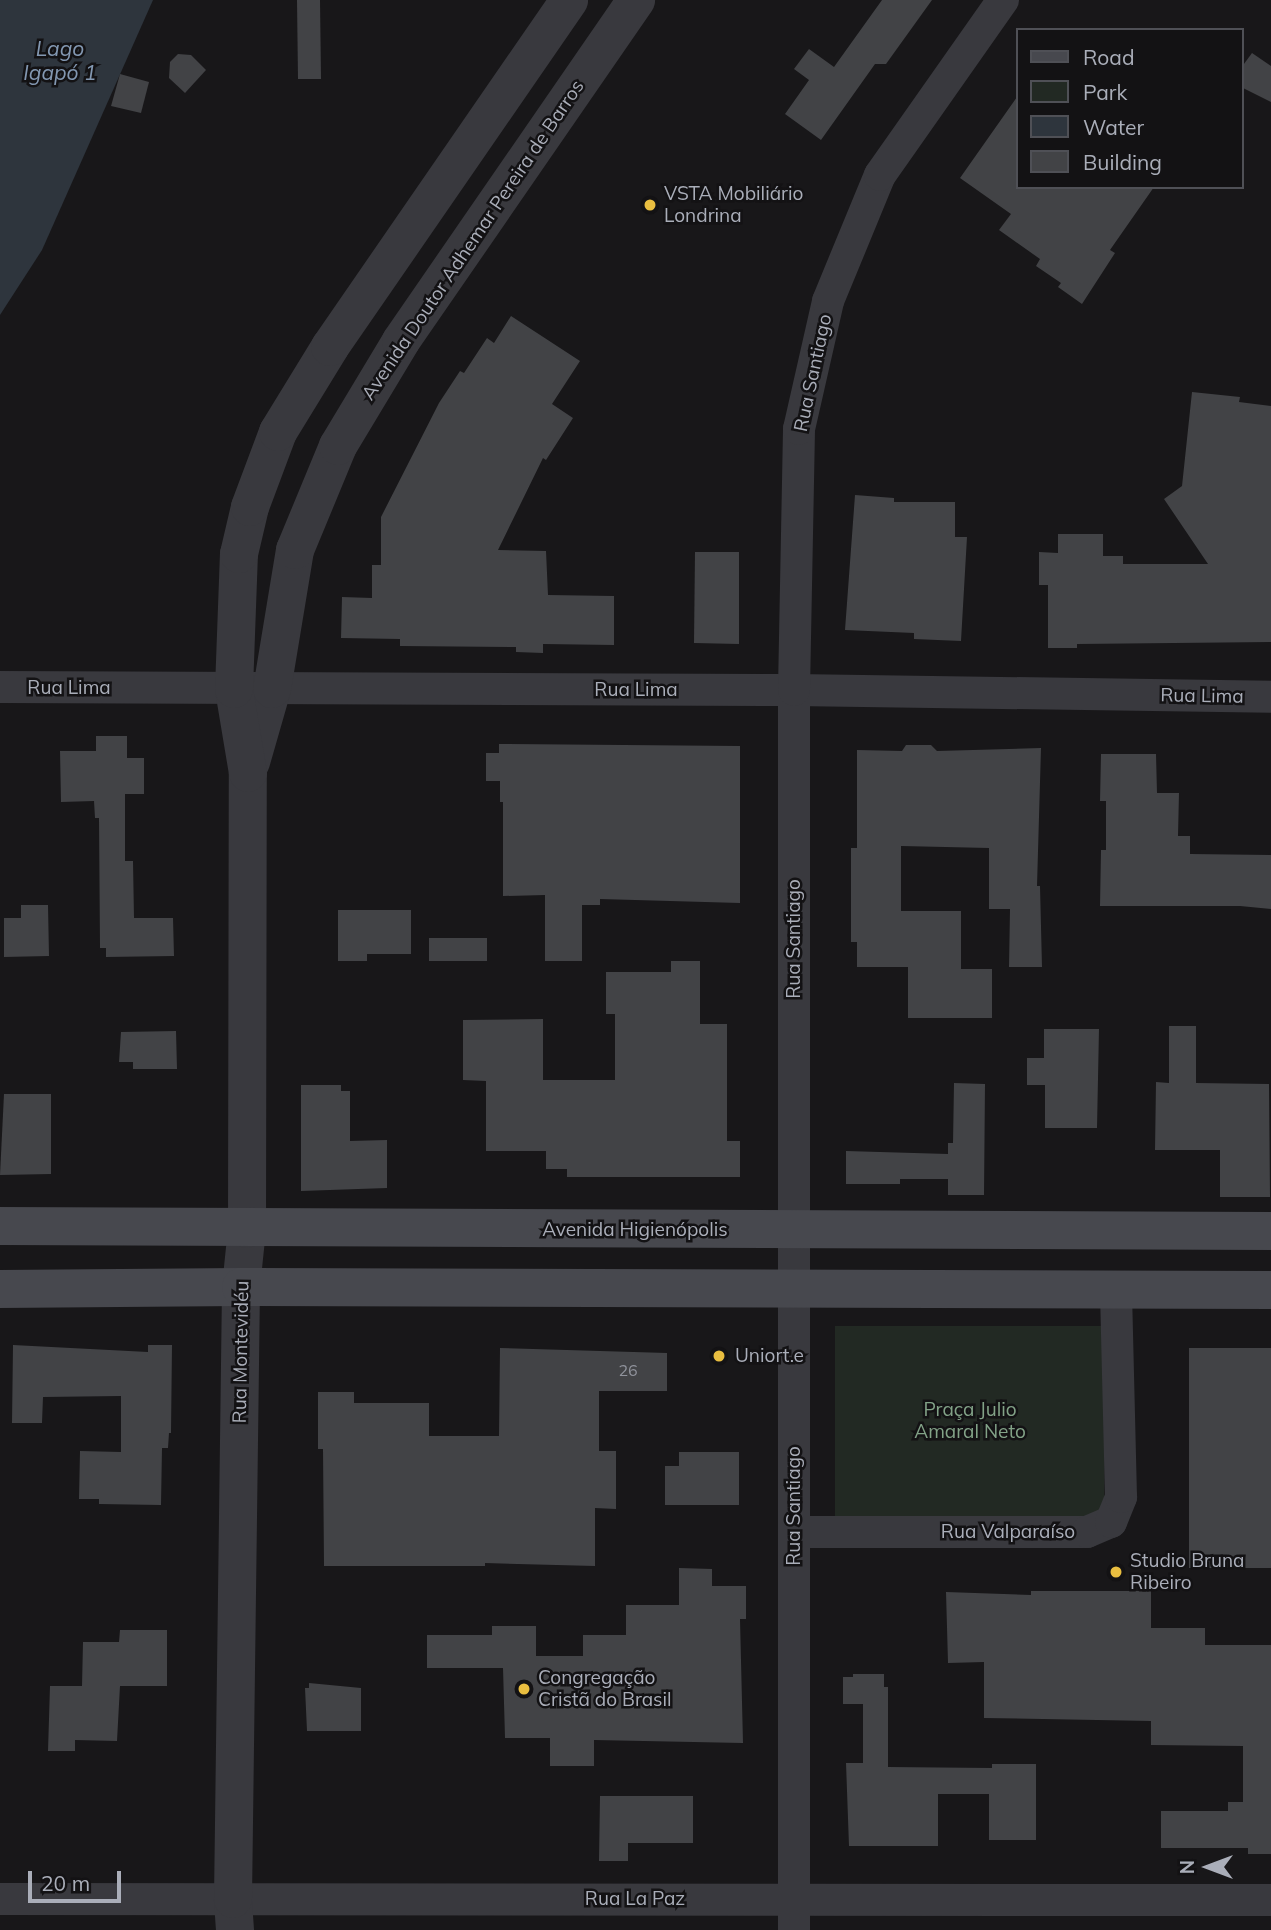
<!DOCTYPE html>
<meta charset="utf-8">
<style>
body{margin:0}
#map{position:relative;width:1271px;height:1930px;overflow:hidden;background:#181719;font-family:Mulish,sans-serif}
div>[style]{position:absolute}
.green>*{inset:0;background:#222923}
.water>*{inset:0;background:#2e353d}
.building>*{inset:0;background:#424346}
.minor>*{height:32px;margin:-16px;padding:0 16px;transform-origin:16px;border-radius:16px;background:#39393e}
.tertiary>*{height:38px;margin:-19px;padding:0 19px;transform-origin:19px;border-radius:19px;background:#39393e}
.secondary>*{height:38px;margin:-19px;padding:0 19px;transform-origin:19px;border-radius:19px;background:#47484e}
.dots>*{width:19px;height:19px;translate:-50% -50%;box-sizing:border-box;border:4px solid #131214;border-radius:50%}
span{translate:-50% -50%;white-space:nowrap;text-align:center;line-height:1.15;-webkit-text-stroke:5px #131214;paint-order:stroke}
.number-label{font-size:16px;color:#90939c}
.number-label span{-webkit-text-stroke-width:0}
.poi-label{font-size:19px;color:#aaaeb9}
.left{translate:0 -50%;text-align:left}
.street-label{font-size:19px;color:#aaaeb9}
.park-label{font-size:19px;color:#82a287}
.water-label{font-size:21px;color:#8398b2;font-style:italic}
.legend{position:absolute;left:1016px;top:28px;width:228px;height:161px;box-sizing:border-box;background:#131214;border:2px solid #4f5056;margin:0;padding:9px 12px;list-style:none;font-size:21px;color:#aaaeb9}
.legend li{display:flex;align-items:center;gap:14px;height:35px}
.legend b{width:35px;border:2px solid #4f5056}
.north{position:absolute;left:1173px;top:1832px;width:70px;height:70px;-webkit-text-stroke:5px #131214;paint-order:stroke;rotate:270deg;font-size:19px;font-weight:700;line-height:28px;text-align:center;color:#aaaeb9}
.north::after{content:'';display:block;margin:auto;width:24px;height:32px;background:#aaaeb9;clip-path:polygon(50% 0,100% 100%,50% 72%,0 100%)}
.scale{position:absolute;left:28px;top:1871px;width:93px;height:32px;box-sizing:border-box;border:4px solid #aaaeb9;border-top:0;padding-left:9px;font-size:21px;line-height:24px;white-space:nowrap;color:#aaaeb9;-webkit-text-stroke:5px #131214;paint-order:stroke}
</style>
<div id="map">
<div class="green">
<i style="clip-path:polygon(835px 1326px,1106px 1326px,1104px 1517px,835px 1517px)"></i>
</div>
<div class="water">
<i style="clip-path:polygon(0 0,153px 0,42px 250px,0 315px)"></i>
</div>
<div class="building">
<i style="clip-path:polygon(297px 0,320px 0,321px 79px,298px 79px)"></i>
<i style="clip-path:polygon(882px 0,932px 0,886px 64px,875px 64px,821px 140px,785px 114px,809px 80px,794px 69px,809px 49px,834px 67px)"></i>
<i style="clip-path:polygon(1252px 53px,1271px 66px,1271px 102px,1241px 87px,1241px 68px)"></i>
<i style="clip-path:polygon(178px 54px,191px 55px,206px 70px,185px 93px,169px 78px,170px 62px)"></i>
<i style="clip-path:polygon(120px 74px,149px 82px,141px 113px,111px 106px)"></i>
<i style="clip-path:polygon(1017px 97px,1017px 187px,1154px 187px,1110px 250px,1115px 253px,1082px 304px,1058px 287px,1061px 283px,1036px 266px,1040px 259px,999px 230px,1011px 214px,960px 178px)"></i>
<i style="clip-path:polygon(511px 316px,580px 361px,552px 404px,573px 418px,546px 460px,543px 458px,498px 550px,546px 551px,548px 595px,614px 596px,614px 645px,543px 644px,543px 653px,516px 652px,516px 647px,400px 646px,400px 639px,341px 638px,342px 597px,372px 598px,372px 565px,381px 565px,381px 517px,439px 403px,460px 371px,464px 373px,487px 338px,494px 343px)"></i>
<i style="clip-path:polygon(1192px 392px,1240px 397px,1239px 402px,1271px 406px,1271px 642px,1077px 644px,1077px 648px,1048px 648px,1048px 585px,1039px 585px,1039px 552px,1058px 553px,1058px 534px,1103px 534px,1103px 556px,1123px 556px,1123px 564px,1208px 564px,1164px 499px,1182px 486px)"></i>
<i style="clip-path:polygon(855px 495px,894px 498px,894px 502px,955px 502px,955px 537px,967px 537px,961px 641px,914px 639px,914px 633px,845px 630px)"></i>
<i style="clip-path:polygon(695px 552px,739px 552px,739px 644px,694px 643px)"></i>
<i style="clip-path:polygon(96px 736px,127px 736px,127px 758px,144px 758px,144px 794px,125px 794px,125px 861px,133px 861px,134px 918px,173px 918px,174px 956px,106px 957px,106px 948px,100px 948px,99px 818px,95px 818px,94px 801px,61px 802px,60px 751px,96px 751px)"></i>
<i style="clip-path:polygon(499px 744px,740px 746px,740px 903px,600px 899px,600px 905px,582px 905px,582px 961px,545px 961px,545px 895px,503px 896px,503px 802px,500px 802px,500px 781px,486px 781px,486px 753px,499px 753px)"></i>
<i style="clip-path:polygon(906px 745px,931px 745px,937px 751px,1041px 748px,1037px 886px,1040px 886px,1042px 967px,1009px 967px,1010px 909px,989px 909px,989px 848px,901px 846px,901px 911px,961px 911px,961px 969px,992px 969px,992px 1018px,908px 1018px,908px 967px,857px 967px,857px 942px,851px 942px,851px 848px,857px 848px,857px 750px,902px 751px)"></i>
<i style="clip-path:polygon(1101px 754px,1156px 754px,1157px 793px,1179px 793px,1178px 836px,1190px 836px,1190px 854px,1271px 855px,1271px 909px,1240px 906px,1100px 906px,1101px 850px,1106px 850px,1106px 801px,1100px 801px)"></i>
<i style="clip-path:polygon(21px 905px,48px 905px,49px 956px,4px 957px,4px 918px,21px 918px)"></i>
<i style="clip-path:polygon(338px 910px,411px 910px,411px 954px,367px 954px,367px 961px,338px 961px)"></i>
<i style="clip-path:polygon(429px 938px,487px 938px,487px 961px,429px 961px)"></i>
<i style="clip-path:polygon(671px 961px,700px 961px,700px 1024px,727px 1024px,727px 1141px,740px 1141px,740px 1177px,567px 1177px,567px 1169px,546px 1169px,546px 1151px,486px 1151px,486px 1081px,463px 1080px,463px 1020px,543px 1019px,543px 1080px,615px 1080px,615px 1014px,606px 1014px,606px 972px,671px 972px)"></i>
<i style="clip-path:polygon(1169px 1026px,1196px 1026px,1196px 1083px,1269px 1084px,1270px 1197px,1220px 1197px,1220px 1150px,1155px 1150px,1156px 1082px,1169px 1083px)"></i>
<i style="clip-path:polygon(1044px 1029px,1099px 1029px,1097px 1128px,1045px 1128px,1045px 1085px,1027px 1085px,1027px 1058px,1044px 1058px)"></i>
<i style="clip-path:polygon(176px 1031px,177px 1069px,133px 1069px,133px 1062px,119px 1062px,121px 1032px)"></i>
<i style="clip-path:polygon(954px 1083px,985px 1084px,984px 1195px,948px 1195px,948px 1179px,900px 1179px,900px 1184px,846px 1184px,846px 1151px,948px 1154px,948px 1143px,953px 1143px)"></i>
<i style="clip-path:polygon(301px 1085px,341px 1085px,341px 1091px,350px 1091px,350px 1141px,387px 1140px,387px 1188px,301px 1191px)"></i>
<i style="clip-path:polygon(4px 1094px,51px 1094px,51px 1174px,0 1175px)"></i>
<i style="clip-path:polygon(13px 1345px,148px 1352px,148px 1345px,172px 1345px,171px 1433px,169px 1433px,168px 1448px,162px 1448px,161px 1505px,99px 1504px,99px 1499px,79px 1499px,80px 1451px,121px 1452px,121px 1396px,43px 1397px,42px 1423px,12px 1423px)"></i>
<i style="clip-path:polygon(500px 1348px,667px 1353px,667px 1391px,599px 1391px,599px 1451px,616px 1451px,616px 1509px,595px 1508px,595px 1566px,485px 1563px,485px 1566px,324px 1566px,323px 1449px,318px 1449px,318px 1392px,354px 1392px,354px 1403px,429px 1403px,429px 1436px,499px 1436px)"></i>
<i style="clip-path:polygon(1189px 1348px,1271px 1348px,1271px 1568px,1189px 1568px)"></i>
<i style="clip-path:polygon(679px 1452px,739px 1452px,739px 1505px,665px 1505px,665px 1466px,679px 1466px)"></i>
<i style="clip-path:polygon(679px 1568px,712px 1569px,712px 1586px,746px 1586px,746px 1619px,740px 1619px,743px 1743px,594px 1740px,594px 1766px,550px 1766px,550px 1738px,505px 1738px,503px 1668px,427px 1668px,427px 1635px,492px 1635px,492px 1626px,536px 1626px,536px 1656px,583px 1656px,583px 1635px,626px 1635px,626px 1605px,679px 1605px)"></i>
<i style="clip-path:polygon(1031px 1591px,1151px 1591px,1151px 1628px,1205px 1628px,1205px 1645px,1271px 1645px,1271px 1854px,1248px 1854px,1248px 1848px,1161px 1848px,1161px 1811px,1228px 1811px,1228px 1802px,1243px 1802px,1243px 1746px,1151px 1745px,1151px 1721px,984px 1718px,984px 1662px,948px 1663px,946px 1592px,1031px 1595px)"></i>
<i style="clip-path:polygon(120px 1630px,167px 1630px,167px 1686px,120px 1686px,117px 1741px,75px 1740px,75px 1751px,48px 1751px,50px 1686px,82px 1686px,83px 1642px,119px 1642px)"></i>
<i style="clip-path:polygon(853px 1674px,884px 1674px,884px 1687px,888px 1687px,888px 1767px,992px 1768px,992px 1764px,1036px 1764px,1036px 1840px,989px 1840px,989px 1794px,938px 1794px,938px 1846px,849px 1846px,846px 1763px,863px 1763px,863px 1704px,843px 1704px,843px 1677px,853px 1677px)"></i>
<i style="clip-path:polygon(309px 1683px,361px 1688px,361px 1731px,307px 1731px,305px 1688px,309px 1688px)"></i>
<i style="clip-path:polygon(600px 1796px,693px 1796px,693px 1843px,628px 1843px,628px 1861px,599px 1861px)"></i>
</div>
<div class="minor">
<i style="left:0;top:687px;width:794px;rotate:0.22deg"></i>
<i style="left:794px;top:690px;width:477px;rotate:0.8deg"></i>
<i style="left:794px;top:1532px;width:293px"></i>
<i style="left:1087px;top:1532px;width:26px;rotate:-23deg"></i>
<i style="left:1111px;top:1522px;width:27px;rotate:-68deg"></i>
<i style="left:1121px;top:1497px;width:207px;rotate:-91.4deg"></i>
<i style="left:0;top:1899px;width:1271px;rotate:0.05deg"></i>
<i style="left:794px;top:1930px;width:1240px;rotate:-90deg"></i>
<i style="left:794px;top:690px;width:261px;rotate:-88.9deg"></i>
<i style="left:799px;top:429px;width:131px;rotate:-77.2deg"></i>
<i style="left:828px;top:301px;width:136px;rotate:-67.6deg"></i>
<i style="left:880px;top:175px;width:214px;rotate:-54.9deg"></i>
</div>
<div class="tertiary">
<i style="left:251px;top:762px;width:76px;rotate:-74deg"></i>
<i style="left:272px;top:689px;width:141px;rotate:-80.6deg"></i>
<i style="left:295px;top:550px;width:113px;rotate:-67.5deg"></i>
<i style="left:338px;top:446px;width:122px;rotate:-59deg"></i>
<i style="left:401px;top:341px;width:414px;rotate:-55.4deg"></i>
<i style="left:235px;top:1930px;width:31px;rotate:-94deg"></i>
<i style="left:233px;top:1899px;width:612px;rotate:-89.25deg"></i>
<i style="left:241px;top:1287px;width:58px;rotate:-84.1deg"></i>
<i style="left:247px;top:1229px;width:456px;rotate:-89.9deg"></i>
<i style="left:248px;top:773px;width:85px;rotate:-99.5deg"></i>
<i style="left:234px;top:689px;width:135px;rotate:-87.9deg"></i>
<i style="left:239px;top:554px;width:48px;rotate:-76.8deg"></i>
<i style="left:250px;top:507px;width:80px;rotate:-69.5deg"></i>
<i style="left:278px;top:432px;width:100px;rotate:-58.5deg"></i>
<i style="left:330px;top:347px;width:421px;rotate:-55.4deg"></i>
</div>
<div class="secondary">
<i style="left:0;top:1226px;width:1271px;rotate:0.23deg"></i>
<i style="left:0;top:1289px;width:241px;rotate:-0.5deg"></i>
<i style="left:241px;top:1287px;width:1030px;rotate:0.17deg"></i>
</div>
<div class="dots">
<i style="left:650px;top:205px;background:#e9be40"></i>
<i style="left:719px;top:1356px;background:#e9be40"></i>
<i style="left:1116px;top:1572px;background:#e9be40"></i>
<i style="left:524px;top:1689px;background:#e9be40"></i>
</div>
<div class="number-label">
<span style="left:628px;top:1370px">26</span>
</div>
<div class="poi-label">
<span class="left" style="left:664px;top:205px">VSTA Mobiliário<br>Londrina</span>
<span class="left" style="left:735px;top:1356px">Uniort.e</span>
<span class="left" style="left:1130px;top:1572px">Studio Bruna<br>Ribeiro</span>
<span class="left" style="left:538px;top:1689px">Congregação<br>Cristã do Brasil</span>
</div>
<div class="street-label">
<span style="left:473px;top:240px;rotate:-56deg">Avenida Doutor Adhemar Pereira de Barros</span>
<span style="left:813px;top:373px;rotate:-78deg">Rua Santiago</span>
<span style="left:69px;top:688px">Rua Lima</span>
<span style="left:636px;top:690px">Rua Lima</span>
<span style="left:1202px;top:696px;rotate:1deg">Rua Lima</span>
<span style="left:794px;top:939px;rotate:-90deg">Rua Santiago</span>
<span style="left:635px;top:1230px">Avenida Higienópolis</span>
<span style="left:241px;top:1352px;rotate:-89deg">Rua Montevidéu</span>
<span style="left:794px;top:1506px;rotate:-90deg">Rua Santiago</span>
<span style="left:1008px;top:1532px">Rua Valparaíso</span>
<span style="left:635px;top:1899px">Rua La Paz</span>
</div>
<div class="park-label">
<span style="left:970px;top:1421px">Praça Julio<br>Amaral Neto</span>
</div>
<div class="water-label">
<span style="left:60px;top:60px">Lago<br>Igapó 1</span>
</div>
<ul class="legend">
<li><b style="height:9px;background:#47484e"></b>Road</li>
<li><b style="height:19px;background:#222923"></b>Park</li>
<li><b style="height:19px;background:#2e353d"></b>Water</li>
<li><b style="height:19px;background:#424346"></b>Building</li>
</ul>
<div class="north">N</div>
<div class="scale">20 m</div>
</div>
